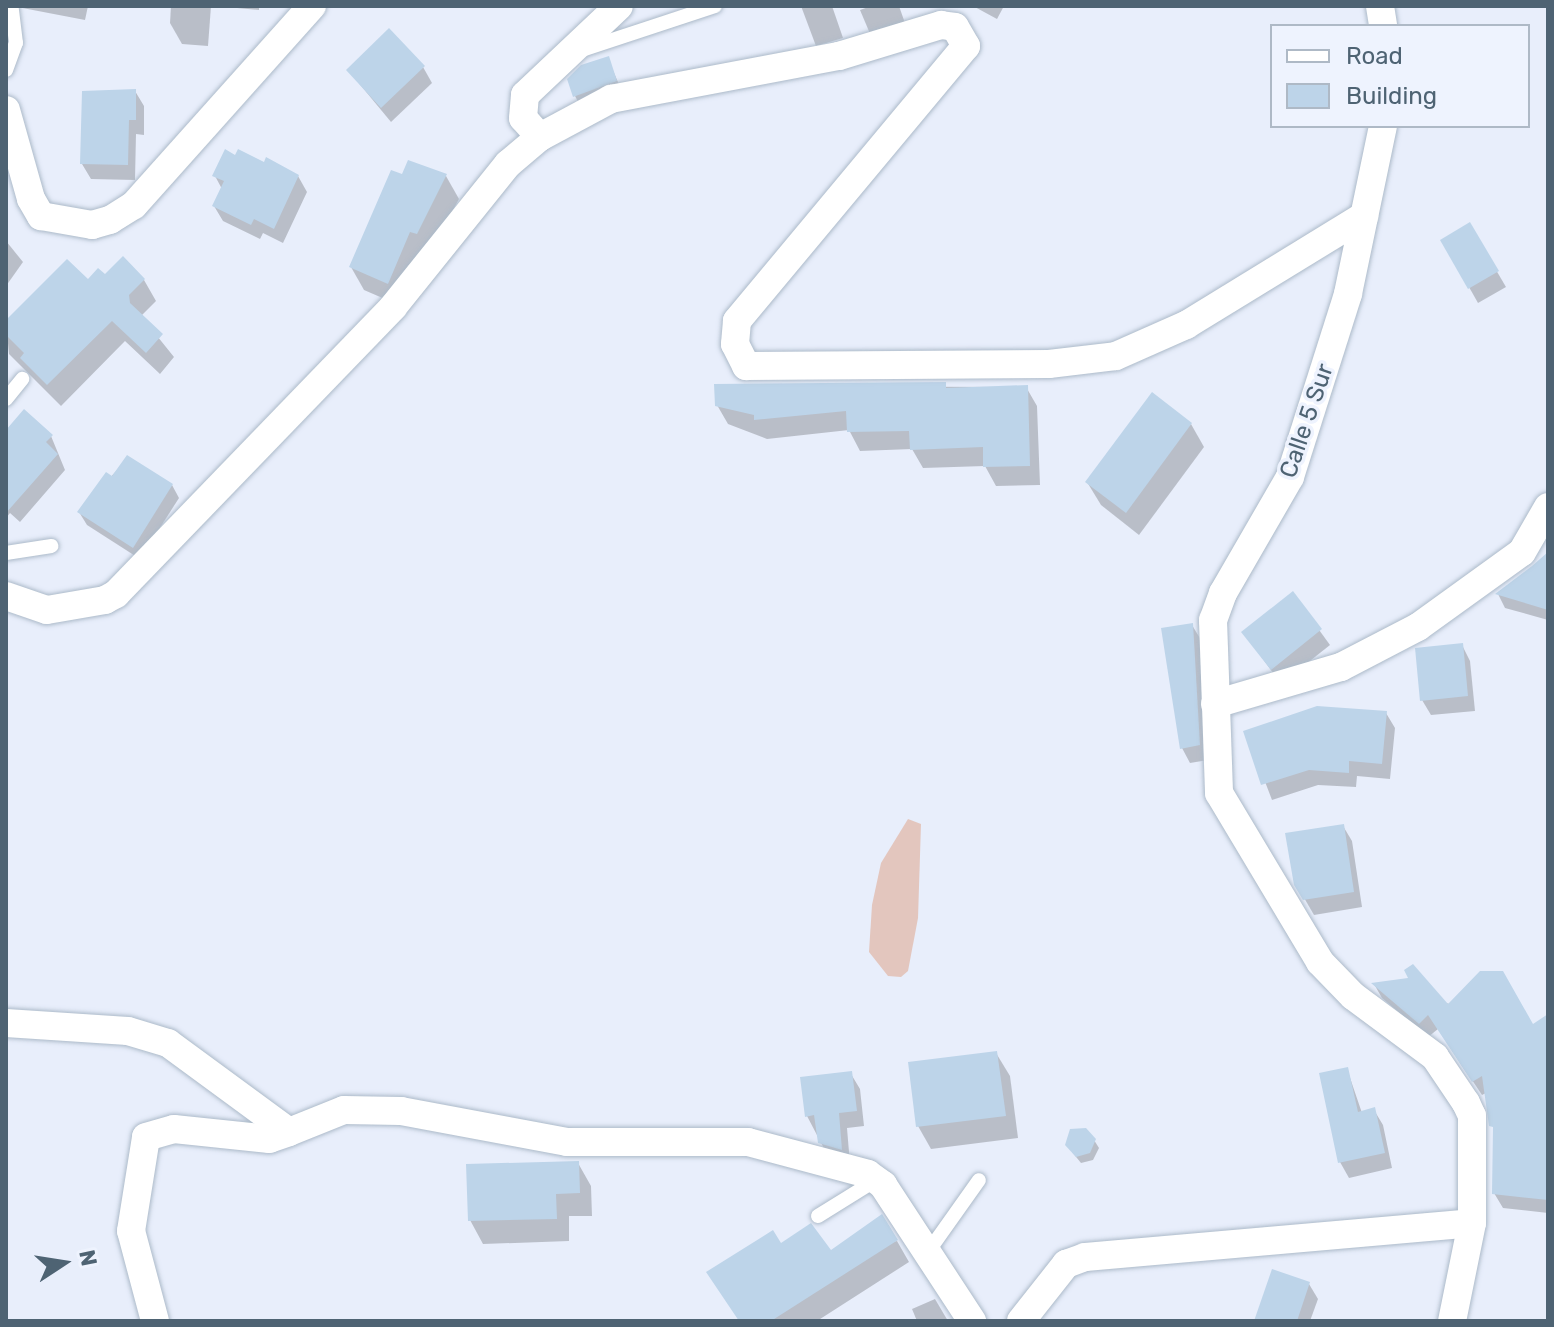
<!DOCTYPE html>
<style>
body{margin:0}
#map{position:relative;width:1554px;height:1327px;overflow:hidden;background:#e8eefb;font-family:Rubik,sans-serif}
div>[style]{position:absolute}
.water>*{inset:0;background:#e3c6be}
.shadow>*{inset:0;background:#0003}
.building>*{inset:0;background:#bdd4e9}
.roads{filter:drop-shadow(0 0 2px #acbac9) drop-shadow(0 0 2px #acbac9)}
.lane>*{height:14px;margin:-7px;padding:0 7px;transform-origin:7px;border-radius:7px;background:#fff}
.street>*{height:28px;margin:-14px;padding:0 14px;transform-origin:14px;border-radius:14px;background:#fff}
span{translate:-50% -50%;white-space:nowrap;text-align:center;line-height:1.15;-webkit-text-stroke:7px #eef3fe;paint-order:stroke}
.street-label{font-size:24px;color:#4e6373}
.frame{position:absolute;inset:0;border:8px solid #4e6373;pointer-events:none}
.legend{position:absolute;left:1270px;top:24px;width:260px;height:104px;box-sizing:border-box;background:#eef3fe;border:2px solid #aeb9c6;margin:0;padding:10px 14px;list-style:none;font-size:24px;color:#4e6373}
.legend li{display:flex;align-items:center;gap:16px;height:40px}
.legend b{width:40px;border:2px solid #aeb9c6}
.north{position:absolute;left:24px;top:1223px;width:80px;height:80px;-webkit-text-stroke:6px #eef3fe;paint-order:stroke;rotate:78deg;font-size:22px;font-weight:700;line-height:32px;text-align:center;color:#4e6373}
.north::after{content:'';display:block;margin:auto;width:28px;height:36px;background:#4e6373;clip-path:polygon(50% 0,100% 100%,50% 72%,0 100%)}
</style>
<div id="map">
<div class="water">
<i style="clip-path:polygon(908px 819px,921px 824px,918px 918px,908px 971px,901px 977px,888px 976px,869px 952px,872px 905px,881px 863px)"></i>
</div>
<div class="shadow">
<i style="clip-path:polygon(12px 6px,88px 6px,85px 20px)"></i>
<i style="clip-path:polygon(171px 6px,211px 6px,208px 46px,182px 44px,170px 23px)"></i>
<i style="clip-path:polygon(215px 6px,259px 6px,259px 10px)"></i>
<i style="clip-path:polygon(801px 6px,832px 6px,843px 38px,816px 46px)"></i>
<i style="clip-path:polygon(871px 6px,899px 6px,906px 26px,871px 36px,860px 10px)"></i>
<i style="clip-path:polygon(973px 6px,1004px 6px,997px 19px)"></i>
<i style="clip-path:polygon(608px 59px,624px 96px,583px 111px,575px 96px)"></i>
<i style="clip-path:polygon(423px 67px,432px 83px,391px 122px,348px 70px)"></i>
<i style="clip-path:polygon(135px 91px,144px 106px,144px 135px,136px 134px,135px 180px,91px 179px,82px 164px)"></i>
<i style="clip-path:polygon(215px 176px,298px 176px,307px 192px,283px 243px,263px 233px,260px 239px,223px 221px,214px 206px,222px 189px)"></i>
<i style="clip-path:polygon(446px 176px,459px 199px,401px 306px,364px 290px,351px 267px,403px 177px)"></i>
<i style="clip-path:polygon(1469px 224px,1506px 287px,1478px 303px,1443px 241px)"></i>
<i style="clip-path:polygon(6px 241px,23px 262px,6px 286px)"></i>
<i style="clip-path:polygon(105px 277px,144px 280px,156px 301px,141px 316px,174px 357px,160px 374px,125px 341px,61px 406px,9px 354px,6px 323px)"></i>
<i style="clip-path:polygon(716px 386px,1026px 387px,1037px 406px,1040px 485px,996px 486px,985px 466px,923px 468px,912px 449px,860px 451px,849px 430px,767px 439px,728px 424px,717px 405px)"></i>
<i style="clip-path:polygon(1191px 424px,1204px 447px,1139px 535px,1101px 505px,1087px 482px)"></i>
<i style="clip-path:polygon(6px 433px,51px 436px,65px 470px,20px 522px,10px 513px,6px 518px)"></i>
<i style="clip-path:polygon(128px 458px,172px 485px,179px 498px,140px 559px,87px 525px,79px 512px)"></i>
<i style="clip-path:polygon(1548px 554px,1548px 620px,1505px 608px,1498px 594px)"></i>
<i style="clip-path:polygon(1293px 594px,1330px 645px,1281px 684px,1244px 633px)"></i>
<i style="clip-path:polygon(1192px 625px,1201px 640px,1208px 760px,1190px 763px,1182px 748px)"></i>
<i style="clip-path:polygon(1462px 645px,1470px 661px,1475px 711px,1431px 715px,1422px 700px)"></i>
<i style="clip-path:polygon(1386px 713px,1395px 728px,1390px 779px,1357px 776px,1356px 787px,1318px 785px,1272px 800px,1246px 732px)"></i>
<i style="clip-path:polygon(1343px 826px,1352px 841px,1362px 907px,1314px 915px,1296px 884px)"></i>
<i style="clip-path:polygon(1374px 984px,1548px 1030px,1548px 1213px,1503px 1208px,1494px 1193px,1495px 1126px,1488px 1092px,1482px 1095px,1438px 1029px,1428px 1037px,1382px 998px)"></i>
<i style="clip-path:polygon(996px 1053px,1010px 1076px,1018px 1138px,931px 1149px,918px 1126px)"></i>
<i style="clip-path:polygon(1347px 1069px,1362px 1113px,1374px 1110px,1383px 1125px,1392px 1168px,1349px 1178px,1340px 1162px)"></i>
<i style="clip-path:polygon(851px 1074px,860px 1089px,864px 1126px,847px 1128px,850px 1164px,829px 1158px,807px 1116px)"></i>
<i style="clip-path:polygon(1094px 1140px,1099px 1148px,1093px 1160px,1081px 1163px,1072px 1152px)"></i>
<i style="clip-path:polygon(578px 1163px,591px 1186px,592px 1216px,569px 1216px,569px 1241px,483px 1244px,470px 1220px)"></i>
<i style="clip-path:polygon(897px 1241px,909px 1262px,817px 1321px,739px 1321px,781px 1245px,830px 1252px)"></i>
<i style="clip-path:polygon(1309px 1284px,1318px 1299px,1310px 1321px,1256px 1321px)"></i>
<i style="clip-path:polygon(935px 1299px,948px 1321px,917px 1321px,912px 1309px)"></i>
</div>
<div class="building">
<i style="clip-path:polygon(389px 28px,425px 66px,381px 108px,346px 70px)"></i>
<i style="clip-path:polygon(609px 56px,617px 81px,573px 97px,567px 79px,581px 65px)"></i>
<i style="clip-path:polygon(136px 89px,136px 120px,129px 120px,128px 165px,80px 164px,82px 91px)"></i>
<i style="clip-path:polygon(225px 149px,235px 155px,238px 149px,264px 162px,266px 157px,299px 175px,274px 229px,254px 219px,251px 225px,212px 206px,224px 181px,212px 176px)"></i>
<i style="clip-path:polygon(408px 160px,447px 174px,417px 234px,410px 232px,388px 284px,349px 267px,391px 170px,402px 174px)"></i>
<i style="clip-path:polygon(1470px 222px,1499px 271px,1468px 289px,1440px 240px)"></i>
<i style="clip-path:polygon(123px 256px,145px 279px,129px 295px,130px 303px,163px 334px,146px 353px,112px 321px,47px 385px,20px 358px,24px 353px,6px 335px,6px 320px,67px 259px,88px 279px,98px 268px,105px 274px)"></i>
<i style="clip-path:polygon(946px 382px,946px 388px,1028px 385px,1030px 466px,983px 467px,983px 447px,910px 450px,909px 431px,847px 432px,846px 411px,754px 420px,754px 415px,715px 406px,714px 384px)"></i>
<i style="clip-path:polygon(1152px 392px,1192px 423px,1126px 513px,1085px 482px)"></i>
<i style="clip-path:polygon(24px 409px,53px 435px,46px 442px,58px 454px,6px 513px,6px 430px)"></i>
<i style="clip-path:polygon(127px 455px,173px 484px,133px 548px,77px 512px,106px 472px,112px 476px)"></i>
<i style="clip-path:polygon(1548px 552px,1548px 610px,1495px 594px,1532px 566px)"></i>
<i style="clip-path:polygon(1293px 591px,1322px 629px,1271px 670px,1241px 632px)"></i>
<i style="clip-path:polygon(1193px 623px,1200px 745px,1180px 749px,1161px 628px)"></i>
<i style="clip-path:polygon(1463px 643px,1468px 696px,1420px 701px,1415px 648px)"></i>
<i style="clip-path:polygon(1317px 706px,1387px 711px,1382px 764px,1349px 761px,1349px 773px,1309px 770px,1261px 785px,1243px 731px)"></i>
<i style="clip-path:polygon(1344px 824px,1354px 892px,1303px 900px,1294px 885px,1285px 833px)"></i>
<i style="clip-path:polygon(1413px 964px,1448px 1004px,1480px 971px,1503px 971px,1533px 1024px,1548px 1014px,1548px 1200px,1492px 1194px,1493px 1127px,1489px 1126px,1482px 1076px,1472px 1082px,1428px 1015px,1419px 1024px,1371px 983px,1408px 978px,1404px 970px)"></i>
<i style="clip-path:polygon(997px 1051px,1006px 1116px,916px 1127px,908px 1062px)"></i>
<i style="clip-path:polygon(1348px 1067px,1358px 1112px,1375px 1107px,1385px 1153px,1338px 1163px,1319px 1073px)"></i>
<i style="clip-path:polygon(852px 1071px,857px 1111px,839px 1113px,842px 1150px,818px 1143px,814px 1115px,805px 1117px,800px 1077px)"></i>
<i style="clip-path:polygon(1086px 1128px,1096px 1139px,1090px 1153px,1076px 1157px,1065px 1145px,1070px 1129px)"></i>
<i style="clip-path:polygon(579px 1161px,580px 1193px,556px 1194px,557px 1219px,468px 1221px,466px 1164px)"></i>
<i style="clip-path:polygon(882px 1214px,898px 1240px,771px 1321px,739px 1321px,706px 1272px,773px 1230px,781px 1243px,811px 1223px,831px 1250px)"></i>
<i style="clip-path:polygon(1272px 1269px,1310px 1282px,1297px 1321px,1254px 1321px)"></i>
</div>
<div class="roads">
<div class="lane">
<i style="left:582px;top:50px;width:140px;rotate:-18.3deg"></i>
<i style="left:6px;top:70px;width:29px;rotate:-70deg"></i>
<i style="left:16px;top:43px;width:35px;rotate:-97deg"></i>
<i style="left:6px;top:399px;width:26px;rotate:-51deg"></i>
<i style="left:6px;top:553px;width:46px;rotate:-8.8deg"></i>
<i style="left:818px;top:1216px;width:68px;rotate:-31.8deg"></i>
<i style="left:928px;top:1252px;width:88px;rotate:-54.7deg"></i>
</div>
<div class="street">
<i style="left:1380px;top:6px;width:20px;rotate:81deg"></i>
<i style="left:6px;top:110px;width:92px;rotate:74.3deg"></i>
<i style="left:31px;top:199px;width:20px;rotate:60deg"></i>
<i style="left:41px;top:216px;width:52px;rotate:10deg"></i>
<i style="left:92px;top:225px;width:19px;rotate:-16deg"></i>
<i style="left:110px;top:220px;width:28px;rotate:-32deg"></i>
<i style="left:134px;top:205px;width:267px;rotate:-48.2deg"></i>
<i style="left:1383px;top:126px;width:172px;rotate:101.8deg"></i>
<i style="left:1348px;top:294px;width:192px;rotate:107.6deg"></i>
<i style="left:1290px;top:477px;width:134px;rotate:120deg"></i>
<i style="left:1223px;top:593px;width:29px;rotate:110deg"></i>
<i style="left:1213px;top:620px;width:173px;rotate:88deg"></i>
<i style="left:1219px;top:793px;width:197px;rotate:59.1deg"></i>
<i style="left:1320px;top:962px;width:47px;rotate:45.9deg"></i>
<i style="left:1353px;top:996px;width:102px;rotate:36.6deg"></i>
<i style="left:1435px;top:1057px;width:55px;rotate:56deg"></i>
<i style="left:1466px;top:1103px;width:14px;rotate:65deg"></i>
<i style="left:1472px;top:1116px;width:107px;rotate:90deg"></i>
<i style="left:1472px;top:1223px;width:100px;rotate:101.5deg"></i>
<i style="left:540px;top:137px;width:25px;rotate:-132deg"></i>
<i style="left:523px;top:118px;width:23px;rotate:-85deg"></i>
<i style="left:525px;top:95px;width:129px;rotate:-43.4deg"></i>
<i style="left:6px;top:596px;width:43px;rotate:18.9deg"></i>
<i style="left:47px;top:610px;width:59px;rotate:-9.8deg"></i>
<i style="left:105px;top:600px;width:13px;rotate:-29deg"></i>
<i style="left:116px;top:594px;width:399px;rotate:-46deg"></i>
<i style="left:393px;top:307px;width:184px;rotate:-51.2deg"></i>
<i style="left:508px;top:164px;width:42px;rotate:-40.2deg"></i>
<i style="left:540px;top:137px;width:81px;rotate:-28.2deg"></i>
<i style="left:611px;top:99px;width:232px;rotate:-10.7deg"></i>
<i style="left:839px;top:56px;width:107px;rotate:-16.9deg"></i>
<i style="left:941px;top:25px;width:14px;rotate:8deg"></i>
<i style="left:955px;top:27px;width:22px;rotate:60deg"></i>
<i style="left:966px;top:46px;width:358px;rotate:129.8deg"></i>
<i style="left:737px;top:321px;width:23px;rotate:95deg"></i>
<i style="left:735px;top:344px;width:25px;rotate:63deg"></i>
<i style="left:746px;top:366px;width:303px;rotate:-0.4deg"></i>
<i style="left:1049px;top:364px;width:67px;rotate:-6.8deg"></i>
<i style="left:1116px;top:356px;width:77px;rotate:-23.9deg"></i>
<i style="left:1186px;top:325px;width:209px;rotate:-31.5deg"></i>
<i style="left:1215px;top:704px;width:131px;rotate:-16.4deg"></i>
<i style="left:1341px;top:667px;width:87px;rotate:-27.5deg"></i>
<i style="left:1418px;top:627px;width:128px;rotate:-35.8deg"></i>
<i style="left:1522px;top:552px;width:52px;rotate:-60deg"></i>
<i style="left:6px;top:1023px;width:122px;rotate:3.8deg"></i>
<i style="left:128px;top:1031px;width:42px;rotate:16.7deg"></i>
<i style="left:168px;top:1043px;width:150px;rotate:36.3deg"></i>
<i style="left:289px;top:1132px;width:59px;rotate:-21.8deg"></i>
<i style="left:344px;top:1110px;width:57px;rotate:1deg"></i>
<i style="left:401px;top:1111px;width:169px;rotate:10.6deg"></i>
<i style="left:567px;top:1142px;width:181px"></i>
<i style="left:748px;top:1142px;width:124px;rotate:14.9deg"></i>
<i style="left:868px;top:1174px;width:19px;rotate:36deg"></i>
<i style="left:883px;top:1185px;width:163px;rotate:56.8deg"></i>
<i style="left:155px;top:1321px;width:93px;rotate:-104.9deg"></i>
<i style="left:131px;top:1231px;width:95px;rotate:-80.9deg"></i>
<i style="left:146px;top:1137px;width:29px;rotate:-16deg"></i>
<i style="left:174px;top:1129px;width:96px;rotate:6deg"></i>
<i style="left:269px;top:1139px;width:21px;rotate:-19deg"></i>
<i style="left:1021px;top:1321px;width:73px;rotate:-51.7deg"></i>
<i style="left:1066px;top:1264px;width:20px;rotate:-20deg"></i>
<i style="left:1085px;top:1257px;width:388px;rotate:-5deg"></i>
</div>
</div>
<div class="street-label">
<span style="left:1307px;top:421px;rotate:-71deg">Calle 5 Sur</span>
</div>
<div class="frame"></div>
<ul class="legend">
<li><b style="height:10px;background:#fff"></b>Road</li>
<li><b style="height:22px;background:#bdd4e9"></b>Building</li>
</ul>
<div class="north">N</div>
</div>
